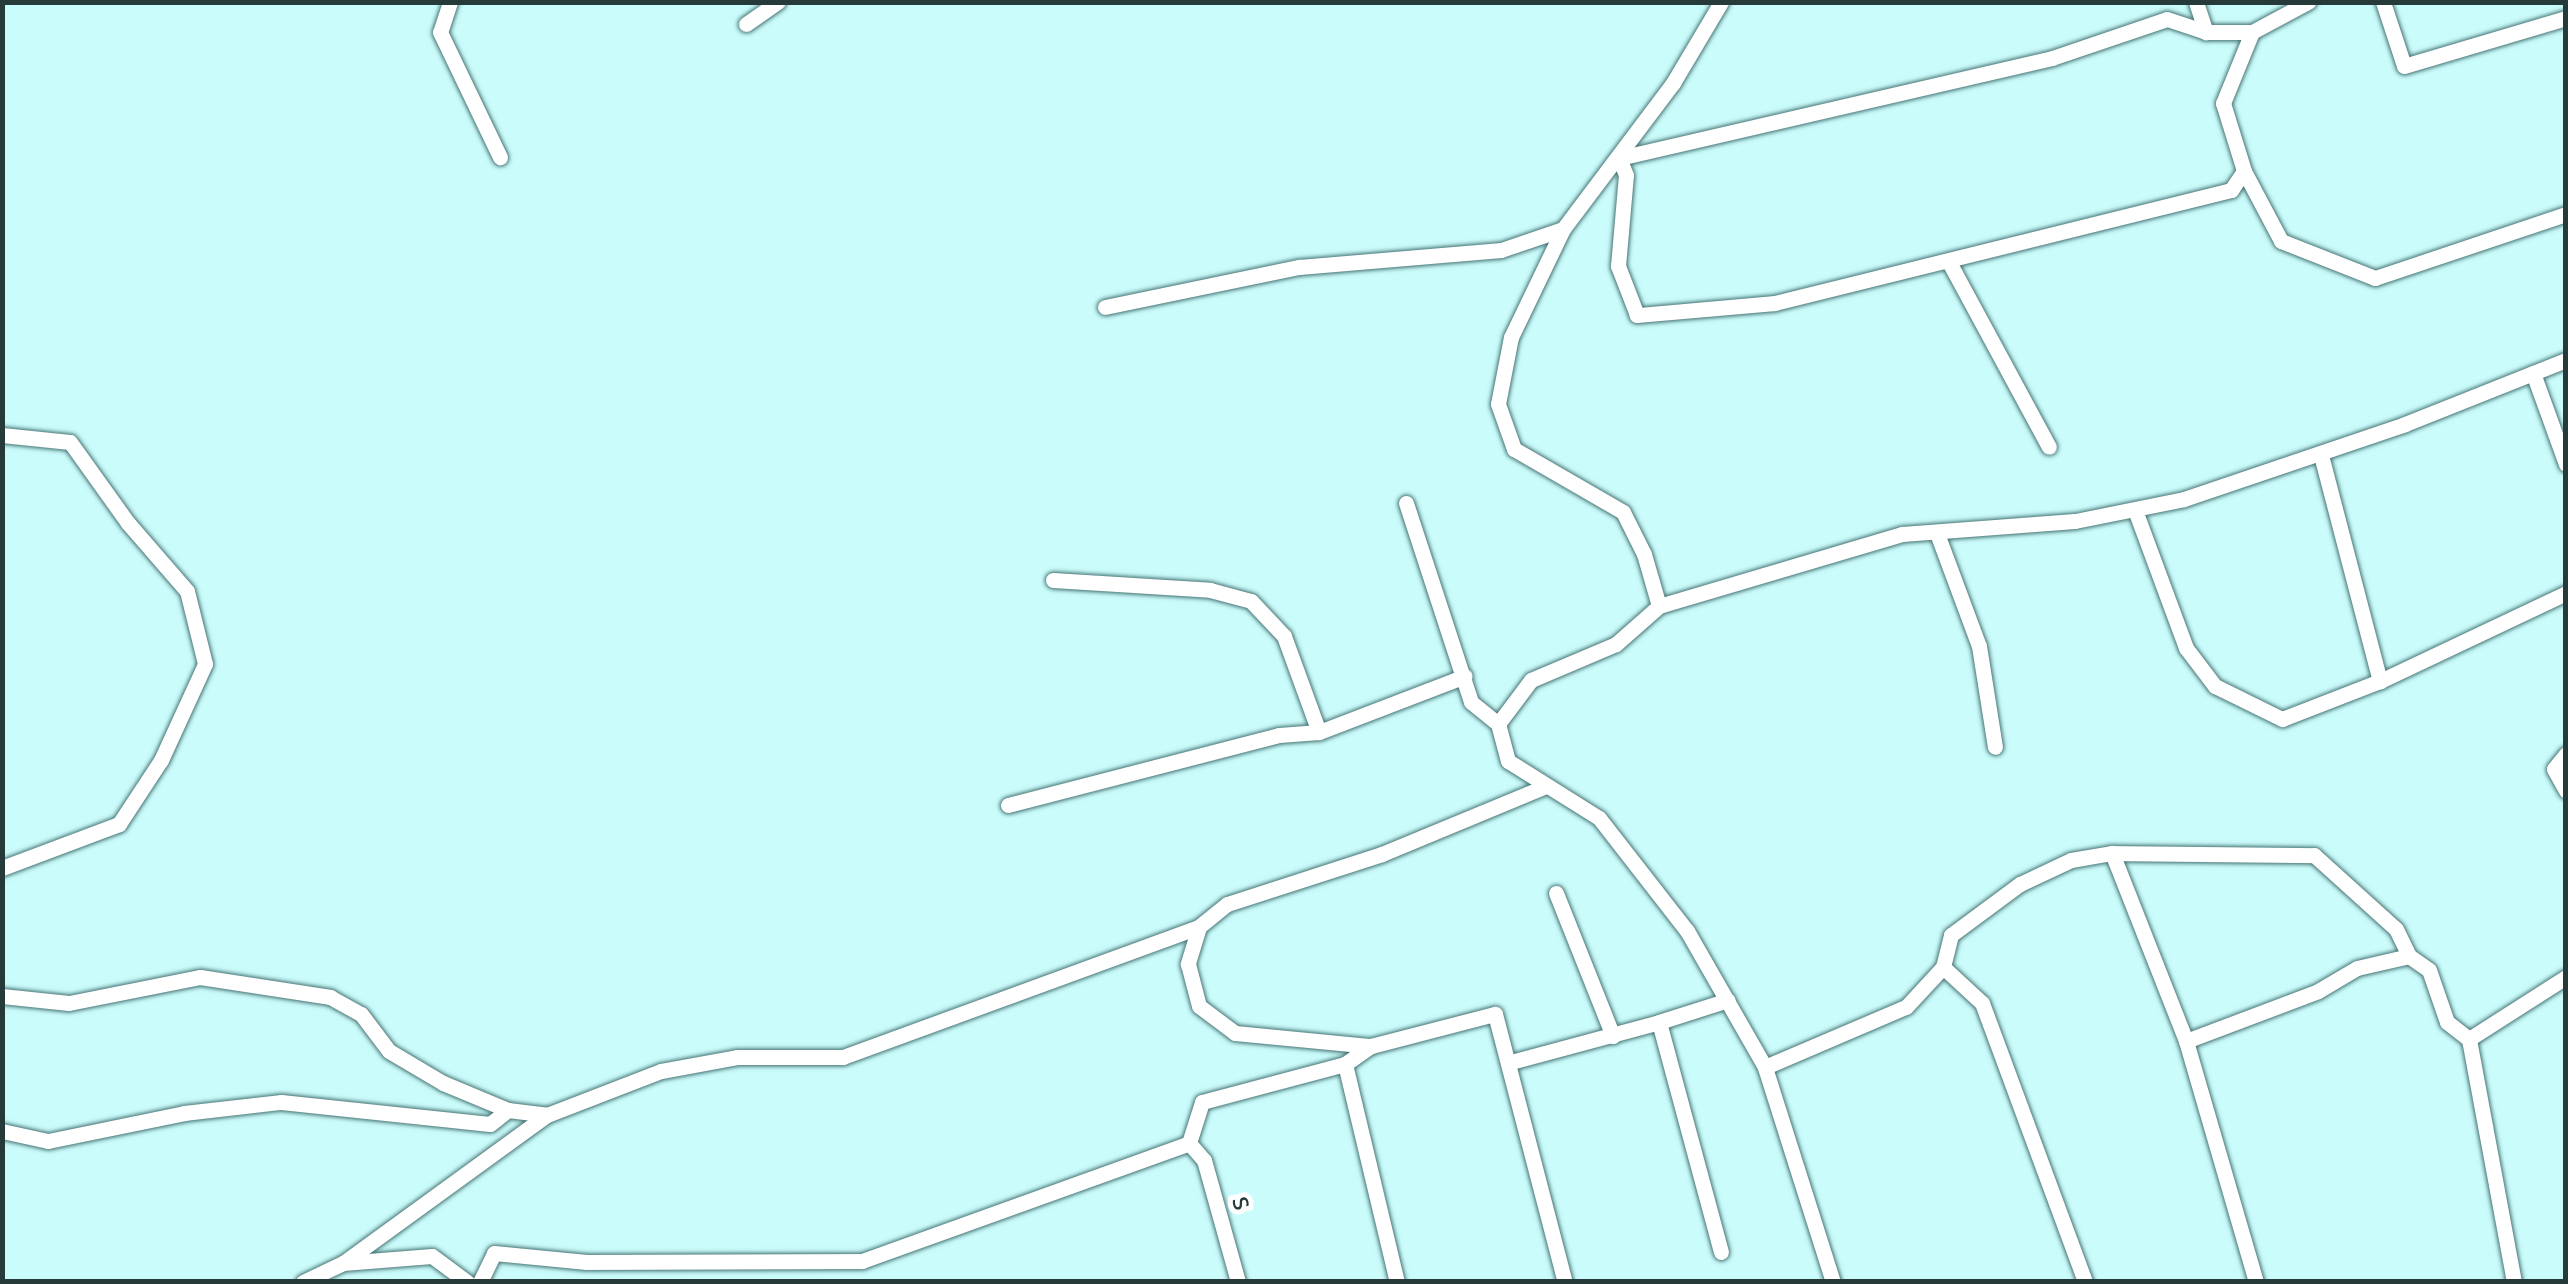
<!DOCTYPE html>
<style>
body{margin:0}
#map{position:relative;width:2568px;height:1284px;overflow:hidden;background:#cbfcfc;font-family:Commissioner,sans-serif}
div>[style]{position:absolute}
.roads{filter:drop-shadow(0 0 2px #477474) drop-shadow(0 0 2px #477474)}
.minor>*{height:15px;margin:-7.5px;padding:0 7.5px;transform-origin:7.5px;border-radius:7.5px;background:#fff}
span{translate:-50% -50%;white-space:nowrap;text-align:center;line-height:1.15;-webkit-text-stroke:10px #fefefe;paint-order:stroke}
.street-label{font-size:30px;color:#263a3a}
.frame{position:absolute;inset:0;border:5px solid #263a3a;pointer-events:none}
</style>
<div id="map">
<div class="roads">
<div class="minor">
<i style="left:450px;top:2px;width:32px;rotate:108deg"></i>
<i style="left:440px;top:32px;width:139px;rotate:64.4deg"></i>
<i style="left:2196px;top:2px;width:32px;rotate:72deg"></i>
<i style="left:2383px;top:2px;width:67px;rotate:71.8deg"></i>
<i style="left:2404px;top:66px;width:169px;rotate:-16.5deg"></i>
<i style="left:746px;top:24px;width:39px;rotate:-35deg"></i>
<i style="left:2252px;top:32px;width:77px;rotate:112.2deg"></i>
<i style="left:2223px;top:103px;width:71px;rotate:72.8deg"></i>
<i style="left:2244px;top:171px;width:23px;rotate:124deg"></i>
<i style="left:2231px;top:190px;width:470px;rotate:166.1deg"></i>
<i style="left:1775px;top:303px;width:139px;rotate:175deg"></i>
<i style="left:1637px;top:315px;width:53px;rotate:-111.2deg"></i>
<i style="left:1618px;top:266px;width:91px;rotate:-85deg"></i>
<i style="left:1626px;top:175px;width:18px;rotate:-112deg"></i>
<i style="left:1619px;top:158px;width:444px;rotate:-13deg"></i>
<i style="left:2052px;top:58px;width:121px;rotate:-18.7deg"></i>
<i style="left:2167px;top:19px;width:41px;rotate:18.4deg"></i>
<i style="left:2206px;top:32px;width:46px"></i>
<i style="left:2252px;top:32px;width:64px;rotate:-28.2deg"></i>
<i style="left:2244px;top:171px;width:79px;rotate:62.1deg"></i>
<i style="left:2281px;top:241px;width:101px;rotate:21.5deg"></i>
<i style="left:2375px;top:278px;width:201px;rotate:-18.5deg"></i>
<i style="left:1563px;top:229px;width:120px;rotate:115.7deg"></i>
<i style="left:1511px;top:337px;width:68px;rotate:101deg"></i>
<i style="left:1498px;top:404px;width:48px;rotate:70.4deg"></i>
<i style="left:1514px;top:449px;width:126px;rotate:30deg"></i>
<i style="left:1623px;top:512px;width:47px;rotate:63.4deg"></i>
<i style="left:1644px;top:554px;width:54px;rotate:73.9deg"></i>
<i style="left:1949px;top:262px;width:210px;rotate:61.6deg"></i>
<i style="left:1105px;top:307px;width:198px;rotate:-11.7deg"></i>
<i style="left:1299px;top:267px;width:203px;rotate:-4.8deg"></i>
<i style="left:1501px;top:250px;width:65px;rotate:-18.7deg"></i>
<i style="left:1563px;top:229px;width:183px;rotate:-53deg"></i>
<i style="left:1673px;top:83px;width:94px;rotate:-59.3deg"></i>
<i style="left:2533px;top:373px;width:97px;rotate:70.1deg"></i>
<i style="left:2px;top:435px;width:68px;rotate:5.9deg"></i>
<i style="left:70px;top:442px;width:100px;rotate:54.4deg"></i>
<i style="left:128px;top:523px;width:90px;rotate:49.1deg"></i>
<i style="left:187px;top:591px;width:75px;rotate:76.1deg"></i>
<i style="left:205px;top:664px;width:106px;rotate:114.6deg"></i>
<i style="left:161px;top:760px;width:77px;rotate:123.3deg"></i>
<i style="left:119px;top:824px;width:125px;rotate:159.4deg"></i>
<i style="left:2321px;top:455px;width:234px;rotate:75.4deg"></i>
<i style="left:2380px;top:681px;width:206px;rotate:-25.3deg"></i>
<i style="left:1406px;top:503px;width:209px;rotate:71.9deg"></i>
<i style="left:1471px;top:702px;width:35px;rotate:39deg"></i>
<i style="left:2135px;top:510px;width:147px;rotate:69.7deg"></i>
<i style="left:2186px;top:648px;width:48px;rotate:52.7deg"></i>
<i style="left:2215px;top:686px;width:75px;rotate:26.2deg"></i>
<i style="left:2282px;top:719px;width:105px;rotate:-21.2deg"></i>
<i style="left:1938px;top:536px;width:117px;rotate:69.6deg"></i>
<i style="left:1979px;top:646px;width:102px;rotate:81deg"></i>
<i style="left:1053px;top:580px;width:157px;rotate:3.6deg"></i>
<i style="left:1210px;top:590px;width:42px;rotate:15deg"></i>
<i style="left:1251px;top:601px;width:48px;rotate:46.7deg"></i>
<i style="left:1284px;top:636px;width:102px;rotate:70deg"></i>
<i style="left:2566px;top:754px;width:19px;rotate:129deg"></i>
<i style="left:2554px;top:769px;width:25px;rotate:61deg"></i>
<i style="left:1546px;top:786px;width:178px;rotate:157.5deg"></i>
<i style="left:1382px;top:854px;width:163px;rotate:162.1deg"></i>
<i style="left:1227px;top:904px;width:36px;rotate:141deg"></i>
<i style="left:1199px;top:927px;width:39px;rotate:107deg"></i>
<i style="left:1188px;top:964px;width:43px;rotate:75.3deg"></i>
<i style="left:1199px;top:1006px;width:45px;rotate:36.9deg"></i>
<i style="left:1235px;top:1033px;width:137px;rotate:5.5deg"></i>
<i style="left:1371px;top:1046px;width:128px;rotate:-14.5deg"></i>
<i style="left:1495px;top:1014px;width:277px;rotate:75.4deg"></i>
<i style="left:1008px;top:805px;width:280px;rotate:-14.5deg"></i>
<i style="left:1279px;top:735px;width:40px;rotate:-4.3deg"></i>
<i style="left:1319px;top:732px;width:156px;rotate:-21deg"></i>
<i style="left:2112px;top:853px;width:202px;rotate:0.6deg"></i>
<i style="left:2314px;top:855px;width:110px;rotate:42.1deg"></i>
<i style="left:2396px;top:929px;width:30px;rotate:64deg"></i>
<i style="left:1556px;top:893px;width:154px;rotate:68.3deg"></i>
<i style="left:1943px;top:967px;width:33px;rotate:-76deg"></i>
<i style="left:1951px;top:935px;width:86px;rotate:-36.5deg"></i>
<i style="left:2020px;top:884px;width:56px;rotate:-25.2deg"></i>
<i style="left:2071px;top:860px;width:42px;rotate:-9.7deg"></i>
<i style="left:2112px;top:853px;width:202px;rotate:68.5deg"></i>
<i style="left:2px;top:996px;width:67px;rotate:6deg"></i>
<i style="left:69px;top:1003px;width:134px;rotate:-11.2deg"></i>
<i style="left:200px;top:977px;width:132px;rotate:8.7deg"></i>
<i style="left:330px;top:997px;width:35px;rotate:29deg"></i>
<i style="left:361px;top:1014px;width:46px;rotate:52.9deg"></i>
<i style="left:389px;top:1051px;width:63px;rotate:30.7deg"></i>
<i style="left:443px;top:1083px;width:70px;rotate:22.6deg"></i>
<i style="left:508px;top:1110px;width:39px;rotate:7deg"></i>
<i style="left:1511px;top:1062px;width:153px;rotate:-15.1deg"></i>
<i style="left:1345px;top:1064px;width:224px;rotate:76.6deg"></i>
<i style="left:1765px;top:1067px;width:153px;rotate:-23.1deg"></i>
<i style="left:1906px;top:1007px;width:54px;rotate:-47.2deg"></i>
<i style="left:1943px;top:967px;width:53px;rotate:42.7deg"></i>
<i style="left:1982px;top:1003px;width:297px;rotate:69.7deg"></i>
<i style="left:2px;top:1131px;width:47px;rotate:12.3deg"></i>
<i style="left:48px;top:1141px;width:139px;rotate:-11.6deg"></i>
<i style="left:184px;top:1113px;width:98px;rotate:-6.5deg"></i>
<i style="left:281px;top:1102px;width:210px;rotate:6deg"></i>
<i style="left:490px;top:1124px;width:23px;rotate:-38deg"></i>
<i style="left:1189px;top:1143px;width:23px;rotate:49deg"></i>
<i style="left:1204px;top:1160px;width:127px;rotate:74.4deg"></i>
<i style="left:1721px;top:1252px;width:238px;rotate:-105.1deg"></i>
<i style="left:1659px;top:1022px;width:72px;rotate:-17.7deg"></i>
<i style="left:343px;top:1263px;width:89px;rotate:-4.5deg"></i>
<i style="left:432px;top:1256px;width:44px;rotate:36.6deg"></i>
<i style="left:303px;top:1282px;width:44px;rotate:-25.4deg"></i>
<i style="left:343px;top:1263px;width:252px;rotate:-36deg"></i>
<i style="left:547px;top:1115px;width:122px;rotate:-21.1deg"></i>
<i style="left:661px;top:1071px;width:77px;rotate:-10.4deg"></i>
<i style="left:737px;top:1057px;width:106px"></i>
<i style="left:843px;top:1057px;width:379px;rotate:-20.1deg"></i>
<i style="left:480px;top:1282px;width:32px;rotate:-64deg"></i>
<i style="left:494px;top:1253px;width:93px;rotate:5.5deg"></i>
<i style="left:587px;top:1262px;width:275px;rotate:-0.2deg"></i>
<i style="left:862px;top:1261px;width:348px;rotate:-19.8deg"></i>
<i style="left:1189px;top:1143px;width:43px;rotate:-72.4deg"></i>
<i style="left:1202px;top:1102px;width:148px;rotate:-14.9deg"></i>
<i style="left:1345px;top:1064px;width:32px;rotate:-35deg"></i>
<i style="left:1833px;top:1282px;width:225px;rotate:-107.6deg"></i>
<i style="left:1765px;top:1067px;width:157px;rotate:-119.8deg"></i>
<i style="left:1687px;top:931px;width:143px;rotate:-127.9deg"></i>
<i style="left:1599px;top:818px;width:107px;rotate:-147.9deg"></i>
<i style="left:1508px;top:761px;width:38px;rotate:-105deg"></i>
<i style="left:1498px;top:724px;width:55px;rotate:-53.1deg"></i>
<i style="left:1531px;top:680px;width:92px;rotate:-23deg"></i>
<i style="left:1616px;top:644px;width:57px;rotate:-41.5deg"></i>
<i style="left:1659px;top:606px;width:253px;rotate:-16.5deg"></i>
<i style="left:1902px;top:534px;width:173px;rotate:-4.3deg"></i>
<i style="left:2075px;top:521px;width:111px;rotate:-11.4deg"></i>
<i style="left:2184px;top:499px;width:233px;rotate:-18.7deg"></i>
<i style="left:2405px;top:424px;width:173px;rotate:-21.7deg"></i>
<i style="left:2256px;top:1282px;width:251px;rotate:-106.2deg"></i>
<i style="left:2186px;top:1041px;width:141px;rotate:-20.7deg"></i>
<i style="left:2318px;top:991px;width:45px;rotate:-30.5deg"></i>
<i style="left:2357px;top:968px;width:53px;rotate:-13deg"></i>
<i style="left:2409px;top:956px;width:24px;rotate:35deg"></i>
<i style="left:2429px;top:970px;width:55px;rotate:70.9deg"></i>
<i style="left:2447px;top:1022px;width:28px;rotate:38deg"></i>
<i style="left:2514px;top:1282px;width:247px;rotate:-100.5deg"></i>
<i style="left:2469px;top:1039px;width:115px;rotate:-32.6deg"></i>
</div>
</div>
<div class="street-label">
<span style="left:1245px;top:1202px;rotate:74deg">s</span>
</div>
<div class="frame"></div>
</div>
